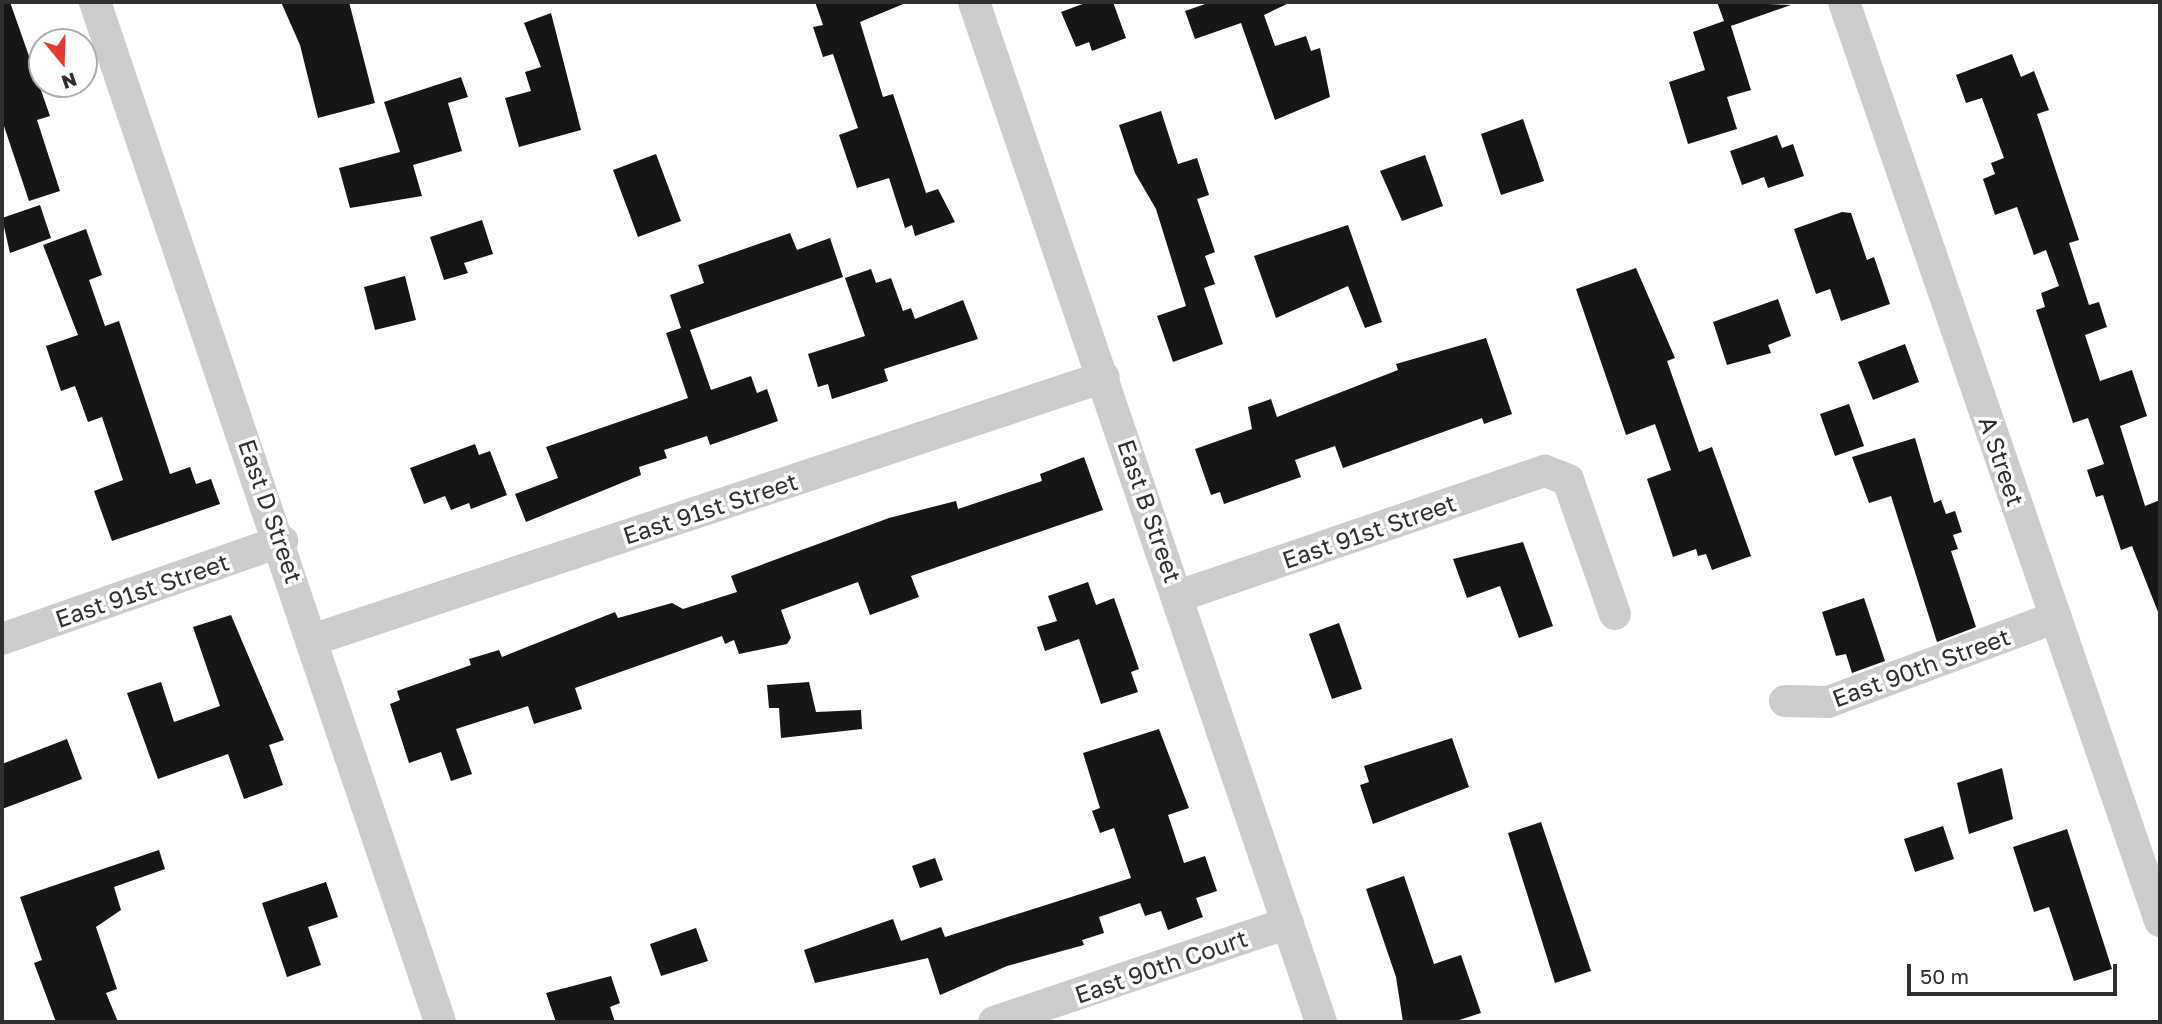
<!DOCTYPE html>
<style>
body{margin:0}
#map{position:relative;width:2162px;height:1024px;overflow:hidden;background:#fff;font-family:"Golos Text",sans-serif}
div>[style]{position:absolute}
.building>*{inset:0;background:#161616}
.minor>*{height:32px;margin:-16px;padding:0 16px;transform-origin:16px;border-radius:16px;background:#ccc}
span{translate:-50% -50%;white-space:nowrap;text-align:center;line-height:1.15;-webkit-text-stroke:7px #fff;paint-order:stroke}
.street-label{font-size:24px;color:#2f2f2f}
.frame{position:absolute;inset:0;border:4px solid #2f2f2f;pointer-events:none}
.north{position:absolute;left:28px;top:28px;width:70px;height:70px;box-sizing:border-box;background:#fff;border:2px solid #acacac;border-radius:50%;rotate:161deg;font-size:19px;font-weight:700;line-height:28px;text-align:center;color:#2f2f2f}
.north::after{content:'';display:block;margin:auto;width:24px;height:32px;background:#e63932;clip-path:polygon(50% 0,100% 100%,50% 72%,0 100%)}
.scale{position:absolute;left:1907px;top:964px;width:210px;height:32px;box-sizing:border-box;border:4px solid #2f2f2f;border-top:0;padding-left:9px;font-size:21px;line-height:24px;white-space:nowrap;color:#2f2f2f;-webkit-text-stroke:5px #fff;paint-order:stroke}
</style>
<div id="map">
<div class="building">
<i style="clip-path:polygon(2px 2px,10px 2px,50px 116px,37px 120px,60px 191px,29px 201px,2px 120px)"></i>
<i style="clip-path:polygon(281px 2px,349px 2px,375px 103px,318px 118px,300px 45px)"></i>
<i style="clip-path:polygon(815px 2px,908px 2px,860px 22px,883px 97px,893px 94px,926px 193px,938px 189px,955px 222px,915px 236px,912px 225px,905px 228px,889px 178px,857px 188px,839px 135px,858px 128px,833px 54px,823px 57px,813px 27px,823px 25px)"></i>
<i style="clip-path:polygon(1088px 2px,1113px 2px,1126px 38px,1092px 51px,1089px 42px,1076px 47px,1061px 12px)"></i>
<i style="clip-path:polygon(1211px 2px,1291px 2px,1264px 15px,1275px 46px,1306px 36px,1311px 51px,1320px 48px,1330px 97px,1275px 120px,1241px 23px,1195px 39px,1185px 11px)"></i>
<i style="clip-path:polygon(1717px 2px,1791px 5px,1731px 26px,1751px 90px,1727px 97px,1737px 129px,1688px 144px,1669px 82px,1705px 70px,1693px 32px,1724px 21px)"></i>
<i style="clip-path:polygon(551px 13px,581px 130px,519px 147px,505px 98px,531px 91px,525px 72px,541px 67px,524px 23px)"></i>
<i style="clip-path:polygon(2012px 54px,2021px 77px,2034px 71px,2049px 110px,2037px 114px,2079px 240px,2069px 243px,2089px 305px,2099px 302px,2107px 327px,2085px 335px,2100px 381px,2132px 370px,2147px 416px,2120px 426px,2145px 506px,2160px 500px,2160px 617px,2132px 546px,2121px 550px,2103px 495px,2096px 497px,2087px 470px,2104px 464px,2088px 418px,2073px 423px,2036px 310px,2045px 307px,2041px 293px,2059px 286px,2046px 250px,2034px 255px,2017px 207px,1995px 215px,1983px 179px,1995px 174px,1991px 163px,2004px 158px,1982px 98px,1966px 103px,1956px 75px)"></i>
<i style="clip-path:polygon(461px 77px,468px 97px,448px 103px,462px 151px,413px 165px,422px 196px,350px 208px,339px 168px,400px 152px,384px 102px)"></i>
<i style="clip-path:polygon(1161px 111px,1178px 164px,1197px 158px,1209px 195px,1197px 199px,1215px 252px,1205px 256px,1215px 284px,1204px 288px,1223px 344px,1173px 362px,1157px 316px,1186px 306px,1156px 209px,1135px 173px,1119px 125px)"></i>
<i style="clip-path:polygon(1523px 119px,1544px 181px,1501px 195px,1481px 134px)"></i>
<i style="clip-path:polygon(1777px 135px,1782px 148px,1793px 144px,1804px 176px,1768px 188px,1764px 177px,1742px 185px,1730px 151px)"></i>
<i style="clip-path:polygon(656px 154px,681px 221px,638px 237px,613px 170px)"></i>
<i style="clip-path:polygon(1425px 155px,1443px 206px,1402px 221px,1380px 171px)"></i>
<i style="clip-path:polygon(40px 205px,51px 238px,10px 253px,2px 218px)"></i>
<i style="clip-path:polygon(1842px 212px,1851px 213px,1867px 260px,1874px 257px,1890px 304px,1841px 321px,1830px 289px,1816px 294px,1794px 229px)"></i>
<i style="clip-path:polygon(482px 220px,493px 254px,464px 263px,468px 273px,444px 280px,430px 237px)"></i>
<i style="clip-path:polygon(1348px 225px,1382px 322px,1365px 328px,1348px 286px,1276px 318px,1254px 256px)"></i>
<i style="clip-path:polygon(86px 229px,102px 275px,89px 280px,105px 326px,119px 321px,170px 474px,190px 467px,196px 484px,211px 479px,220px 504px,112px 541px,94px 491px,123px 480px,102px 417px,88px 422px,75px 386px,61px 391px,46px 346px,78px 335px,43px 245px)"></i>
<i style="clip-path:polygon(790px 233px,797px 250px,830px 238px,843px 277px,690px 330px,711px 390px,751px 376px,757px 393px,767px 389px,778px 421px,710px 445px,707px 436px,664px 450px,667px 458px,639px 467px,641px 475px,526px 522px,515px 494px,558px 478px,546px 447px,688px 398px,666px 333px,681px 328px,670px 295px,704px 283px,698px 265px)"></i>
<i style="clip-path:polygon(1636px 268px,1675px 358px,1667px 361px,1699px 452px,1712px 447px,1751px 556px,1712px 570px,1706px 554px,1698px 556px,1696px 549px,1673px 557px,1647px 479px,1671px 470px,1655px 424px,1626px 435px,1576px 289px)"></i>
<i style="clip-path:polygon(871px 269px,876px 283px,891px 278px,903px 311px,911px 308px,915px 319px,963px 300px,978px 339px,884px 369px,888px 381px,832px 399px,828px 384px,818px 387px,808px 354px,865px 336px,845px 278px)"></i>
<i style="clip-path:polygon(405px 276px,416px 320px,375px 330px,364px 287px)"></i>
<i style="clip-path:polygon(1778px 299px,1791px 336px,1768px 345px,1771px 353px,1727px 365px,1713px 322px)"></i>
<i style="clip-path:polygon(1486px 338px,1512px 414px,1484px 424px,1482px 418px,1343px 468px,1335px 446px,1295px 460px,1301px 477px,1224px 504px,1220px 492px,1211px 495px,1195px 449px,1252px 429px,1248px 407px,1271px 399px,1277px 417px,1398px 370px,1396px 364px)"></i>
<i style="clip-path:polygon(1905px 344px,1919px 382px,1873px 400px,1858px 362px)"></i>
<i style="clip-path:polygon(1849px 404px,1864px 446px,1835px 456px,1820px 414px)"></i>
<i style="clip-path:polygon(1915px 438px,1934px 503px,1941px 500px,1946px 514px,1955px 511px,1962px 532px,1953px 535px,1958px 549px,1951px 551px,1976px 627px,1937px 642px,1891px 496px,1869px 503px,1852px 457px)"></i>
<i style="clip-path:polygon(475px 444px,479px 455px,490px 451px,507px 495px,471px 509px,469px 503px,451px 510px,445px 496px,424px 504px,410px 468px)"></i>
<i style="clip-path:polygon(1084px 457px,1103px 510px,911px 576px,919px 597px,870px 615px,858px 582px,781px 610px,791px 638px,787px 644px,739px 654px,734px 640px,725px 644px,722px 636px,575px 688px,582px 709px,534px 724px,528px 706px,456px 729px,472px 774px,451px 781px,441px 752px,409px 763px,390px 704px,400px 700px,397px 691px,471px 665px,469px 659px,499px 650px,502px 657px,615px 612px,618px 618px,672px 603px,683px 609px,737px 592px,731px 576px,889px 518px,956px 501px,958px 509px,1042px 481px,1040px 474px)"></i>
<i style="clip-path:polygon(1523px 542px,1553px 626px,1519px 638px,1500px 586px,1467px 598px,1453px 559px)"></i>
<i style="clip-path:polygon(1088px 582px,1096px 605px,1114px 598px,1139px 669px,1131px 672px,1138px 692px,1101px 704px,1079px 639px,1045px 651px,1037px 627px,1057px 621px,1048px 596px)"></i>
<i style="clip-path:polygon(1864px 598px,1885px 661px,1852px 673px,1846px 654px,1836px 656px,1822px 612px)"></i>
<i style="clip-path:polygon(231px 615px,284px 740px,269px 745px,283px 785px,244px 799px,228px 754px,158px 779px,127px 693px,161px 682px,174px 722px,220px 706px,193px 627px)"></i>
<i style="clip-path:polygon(1339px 623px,1362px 689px,1332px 699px,1309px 634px)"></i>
<i style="clip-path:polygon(809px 682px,816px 712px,861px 710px,862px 729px,781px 738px,779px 708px,769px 708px,767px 685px)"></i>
<i style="clip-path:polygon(1159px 729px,1189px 808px,1168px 815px,1184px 863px,1205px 856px,1217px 891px,1196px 898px,1203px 917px,1168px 930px,1161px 911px,1145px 916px,1140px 903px,1099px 917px,1104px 933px,1082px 940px,1084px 945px,1007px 966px,940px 995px,928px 958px,815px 983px,804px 950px,893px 919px,901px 941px,941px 927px,945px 937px,1131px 878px,1114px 828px,1100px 833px,1092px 811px,1100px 808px,1083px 753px)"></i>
<i style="clip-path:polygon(1452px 738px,1469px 787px,1373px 824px,1360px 785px,1369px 782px,1364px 766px)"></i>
<i style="clip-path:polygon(67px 739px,82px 779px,2px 809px,2px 764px)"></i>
<i style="clip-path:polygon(2002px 768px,2013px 819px,1969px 834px,1957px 783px)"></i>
<i style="clip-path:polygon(1541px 822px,1591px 971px,1555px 983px,1508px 833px)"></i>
<i style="clip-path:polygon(1943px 826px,1954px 859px,1915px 872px,1904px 839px)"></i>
<i style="clip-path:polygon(2067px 829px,2112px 969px,2074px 981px,2049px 907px,2034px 912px,2013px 847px)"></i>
<i style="clip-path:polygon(159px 850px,165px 869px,114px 887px,121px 910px,96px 927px,117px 989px,106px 993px,118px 1022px,56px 1022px,34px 963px,42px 960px,20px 897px)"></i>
<i style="clip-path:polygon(935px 858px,943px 880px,920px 888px,912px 866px)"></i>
<i style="clip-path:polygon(1404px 876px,1434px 964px,1461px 955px,1481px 1013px,1453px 1022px,1403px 1022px,1396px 977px,1366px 889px)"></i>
<i style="clip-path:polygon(326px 882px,338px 917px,308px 927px,321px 965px,287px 977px,262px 903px)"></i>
<i style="clip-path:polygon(696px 928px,708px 961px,661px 976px,650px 944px)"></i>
<i style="clip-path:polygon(611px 976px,620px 1003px,610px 1007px,615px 1022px,556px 1022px,546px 993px)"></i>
</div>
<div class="minor">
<i style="left:95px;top:2px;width:1077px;rotate:71.31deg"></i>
<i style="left:974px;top:2px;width:1077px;rotate:71.21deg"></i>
<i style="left:1844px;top:2px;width:972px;rotate:71.02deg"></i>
<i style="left:1179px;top:596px;width:387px;rotate:-18.9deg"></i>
<i style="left:1545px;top:471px;width:25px;rotate:21deg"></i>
<i style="left:1568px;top:480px;width:142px;rotate:70.7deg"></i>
<i style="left:2px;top:639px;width:297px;rotate:-19.3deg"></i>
<i style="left:315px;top:639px;width:831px;rotate:-18.37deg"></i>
<i style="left:1785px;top:701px;width:43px;rotate:1.3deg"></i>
<i style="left:1828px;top:702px;width:243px;rotate:-20.4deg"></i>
<i style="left:994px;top:1022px;width:310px;rotate:-18.6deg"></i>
</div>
<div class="street-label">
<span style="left:2002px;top:461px;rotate:71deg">A Street</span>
<span style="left:710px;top:508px;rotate:-18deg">East 91st Street</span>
<span style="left:271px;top:511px;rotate:71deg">East D Street</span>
<span style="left:1150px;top:511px;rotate:71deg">East B Street</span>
<span style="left:1369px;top:531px;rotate:-19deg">East 91st Street</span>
<span style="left:142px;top:590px;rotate:-19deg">East 91st Street</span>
<span style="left:1921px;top:667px;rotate:-20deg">East 90th Street</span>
<span style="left:1161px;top:966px;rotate:-19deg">East 90th Court</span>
</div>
<div class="frame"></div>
<div class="north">N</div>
<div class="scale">50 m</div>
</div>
